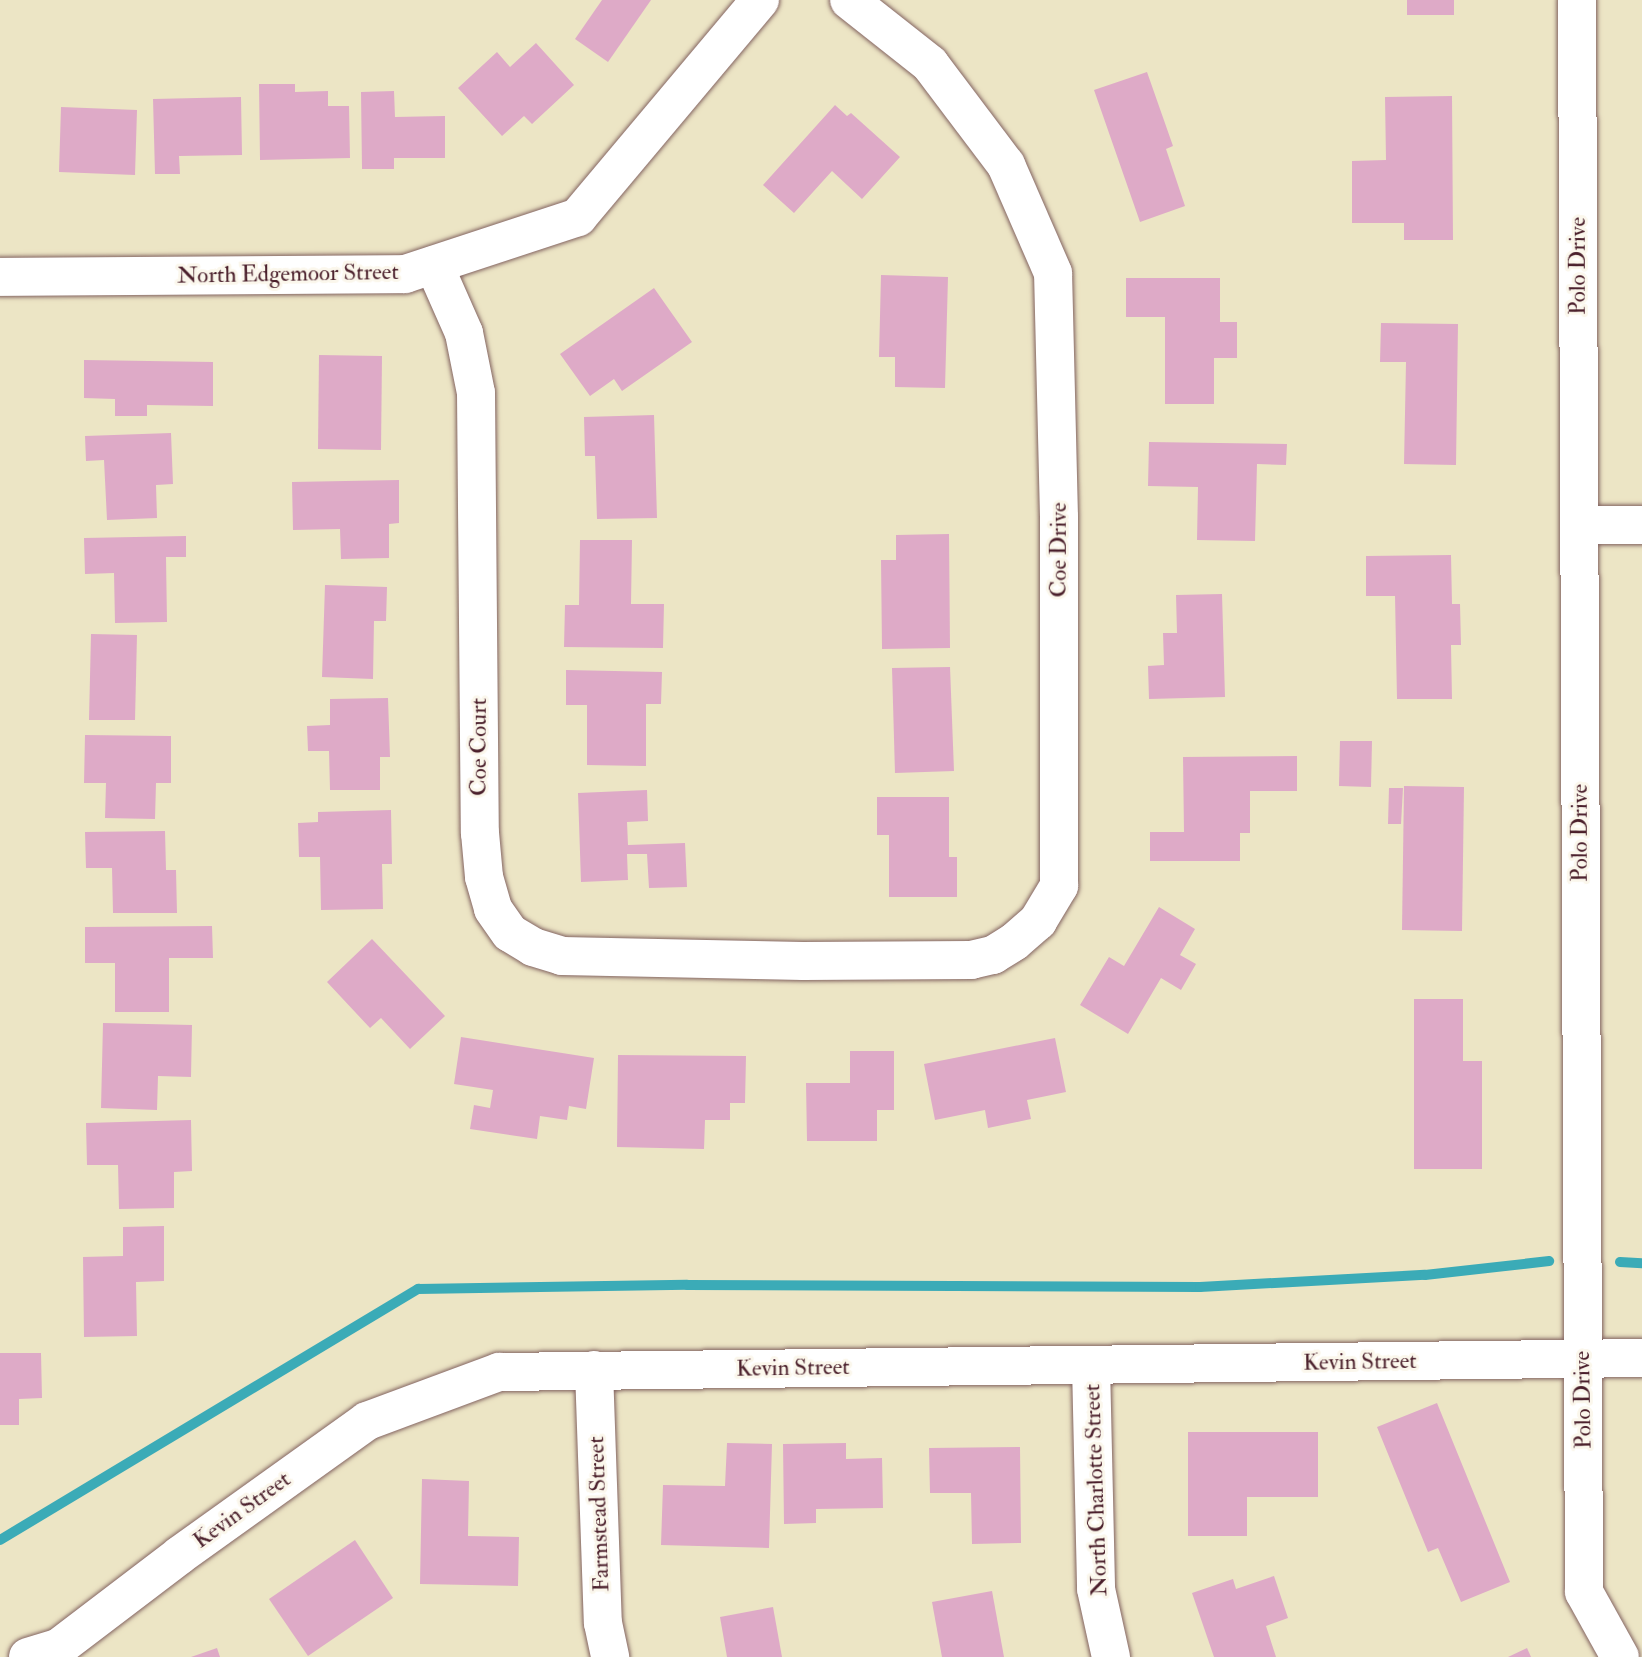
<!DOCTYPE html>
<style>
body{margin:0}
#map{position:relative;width:1642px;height:1657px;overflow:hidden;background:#ece5c5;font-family:"IM FELL Double Pica",serif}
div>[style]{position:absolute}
.stream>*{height:10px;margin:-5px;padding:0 5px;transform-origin:5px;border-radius:5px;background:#3babb7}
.building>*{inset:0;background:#deaac7}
.roads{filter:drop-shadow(0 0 2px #836461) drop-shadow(0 0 2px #836461)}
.minor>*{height:38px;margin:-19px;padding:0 19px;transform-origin:19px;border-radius:19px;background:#fff}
.tertiary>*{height:38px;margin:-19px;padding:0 19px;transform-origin:19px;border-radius:19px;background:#fff}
span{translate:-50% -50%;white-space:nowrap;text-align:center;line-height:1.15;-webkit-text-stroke:6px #fbf7ec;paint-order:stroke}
.street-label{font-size:23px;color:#4a1f2b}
</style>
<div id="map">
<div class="stream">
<i style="left:1620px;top:1262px;width:22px;rotate:3deg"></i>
<i style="left:0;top:1540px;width:488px;rotate:-31deg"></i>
<i style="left:418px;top:1289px;width:269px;rotate:-0.9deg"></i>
<i style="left:687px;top:1285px;width:513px;rotate:0.22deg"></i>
<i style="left:1200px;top:1287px;width:225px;rotate:-3.1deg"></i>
<i style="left:1425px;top:1275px;width:125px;rotate:-6.4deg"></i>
</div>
<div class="building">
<i style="clip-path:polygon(602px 0,651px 0,608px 62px,575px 39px)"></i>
<i style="clip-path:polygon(1407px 0,1454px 0,1454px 15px,1407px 15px)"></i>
<i style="clip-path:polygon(536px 43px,574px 85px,532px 124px,524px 116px,502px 136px,458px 88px,497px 52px,510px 67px)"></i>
<i style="clip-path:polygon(1147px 72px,1173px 146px,1166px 149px,1185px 206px,1140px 222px,1094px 90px)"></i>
<i style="clip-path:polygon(259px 84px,295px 84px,295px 92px,328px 91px,328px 106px,349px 106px,350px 158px,260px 160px)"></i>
<i style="clip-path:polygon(394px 91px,395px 117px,445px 116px,445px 158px,394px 158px,394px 169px,362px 169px,361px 92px)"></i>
<i style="clip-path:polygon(1452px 96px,1453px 240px,1404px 240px,1404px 223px,1352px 223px,1352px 161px,1386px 160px,1385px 97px)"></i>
<i style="clip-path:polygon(241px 97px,242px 155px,179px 156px,180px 174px,155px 174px,153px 99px)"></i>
<i style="clip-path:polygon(835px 105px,847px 116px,851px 113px,900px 157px,862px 199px,832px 171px,794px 213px,763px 185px)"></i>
<i style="clip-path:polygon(61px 107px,137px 110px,135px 175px,59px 172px)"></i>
<i style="clip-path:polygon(881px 275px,948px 277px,945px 388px,895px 387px,895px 357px,879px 357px)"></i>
<i style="clip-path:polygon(1126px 278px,1220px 278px,1220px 322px,1237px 322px,1237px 358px,1214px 358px,1214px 404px,1165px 404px,1165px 317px,1126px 317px)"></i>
<i style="clip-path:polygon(654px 288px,692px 342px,622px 391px,614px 379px,590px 396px,560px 354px)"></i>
<i style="clip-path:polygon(1381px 323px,1458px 324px,1456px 465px,1404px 464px,1406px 362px,1380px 362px)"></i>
<i style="clip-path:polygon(319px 355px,382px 356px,381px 450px,318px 449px)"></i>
<i style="clip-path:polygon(84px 360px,213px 362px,213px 406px,147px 405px,147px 416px,115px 416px,115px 399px,84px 398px)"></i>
<i style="clip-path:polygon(654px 415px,657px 518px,597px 519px,595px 456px,585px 456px,584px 417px)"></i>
<i style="clip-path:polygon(171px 433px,173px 484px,156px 485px,157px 518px,107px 520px,104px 460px,86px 461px,85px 436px)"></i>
<i style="clip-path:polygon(1149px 442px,1287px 444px,1286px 465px,1257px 464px,1255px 541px,1197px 540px,1198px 487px,1148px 486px)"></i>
<i style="clip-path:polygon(399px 480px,399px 523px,389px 524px,389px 558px,341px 559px,340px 529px,293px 530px,292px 482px)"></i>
<i style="clip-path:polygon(949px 534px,950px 648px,882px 649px,881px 560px,896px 560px,896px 535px)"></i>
<i style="clip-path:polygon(186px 536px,186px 557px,166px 557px,167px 622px,115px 623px,114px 573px,85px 574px,84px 538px)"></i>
<i style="clip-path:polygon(580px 540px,632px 540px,631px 604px,664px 604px,663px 648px,564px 647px,565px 605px,579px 605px)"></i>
<i style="clip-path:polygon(1451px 555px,1452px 604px,1460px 604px,1461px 645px,1451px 645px,1452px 699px,1397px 699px,1395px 596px,1366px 596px,1366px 556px)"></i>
<i style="clip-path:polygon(325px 585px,387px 587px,386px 621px,374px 621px,373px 679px,322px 677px)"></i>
<i style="clip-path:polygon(1222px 594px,1225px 697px,1149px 699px,1148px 666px,1164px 665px,1163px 633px,1177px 633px,1176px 595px)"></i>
<i style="clip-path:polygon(91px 634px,137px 635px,135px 720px,89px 720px)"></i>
<i style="clip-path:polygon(950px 667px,954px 771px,895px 773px,892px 668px)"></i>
<i style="clip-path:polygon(566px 670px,662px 672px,661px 704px,646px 704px,646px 766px,587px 765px,587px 705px,566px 705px)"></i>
<i style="clip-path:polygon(388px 698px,390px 757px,380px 757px,380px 790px,330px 790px,329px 751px,308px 751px,307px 726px,330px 725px,330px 699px)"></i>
<i style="clip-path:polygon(85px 735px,171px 736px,171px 783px,156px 783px,155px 819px,105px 818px,106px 783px,84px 783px)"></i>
<i style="clip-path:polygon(1340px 741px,1372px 741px,1371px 787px,1339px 786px)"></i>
<i style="clip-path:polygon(1297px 756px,1297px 791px,1250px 791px,1250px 833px,1240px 833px,1240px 861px,1150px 861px,1150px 832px,1184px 832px,1183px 757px)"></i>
<i style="clip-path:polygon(1404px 786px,1464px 787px,1462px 931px,1402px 930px)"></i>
<i style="clip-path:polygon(1389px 788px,1403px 788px,1401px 824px,1388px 824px)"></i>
<i style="clip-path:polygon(647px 790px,648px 821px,627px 822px,628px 845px,685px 843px,687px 887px,649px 888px,647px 854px,627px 854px,628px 880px,581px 882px,578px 793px)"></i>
<i style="clip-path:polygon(877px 797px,949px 797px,949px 857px,957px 857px,957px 897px,889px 897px,889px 835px,877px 835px)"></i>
<i style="clip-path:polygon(391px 810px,392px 864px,382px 864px,383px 909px,321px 910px,320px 857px,299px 857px,298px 823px,318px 822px,318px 812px)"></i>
<i style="clip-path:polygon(165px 831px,166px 870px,176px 870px,177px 913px,113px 913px,112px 868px,86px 868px,85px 832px)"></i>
<i style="clip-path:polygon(1159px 907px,1195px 929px,1180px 955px,1196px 964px,1181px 990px,1161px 978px,1128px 1034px,1080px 1005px,1109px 957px,1124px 966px)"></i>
<i style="clip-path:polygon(212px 926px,213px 958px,169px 958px,169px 1012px,115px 1012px,115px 963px,85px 963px,85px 927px)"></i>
<i style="clip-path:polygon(372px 939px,445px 1016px,410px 1049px,381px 1018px,370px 1028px,327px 982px)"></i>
<i style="clip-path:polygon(1414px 999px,1463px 999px,1463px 1061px,1482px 1061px,1482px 1169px,1414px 1169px)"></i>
<i style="clip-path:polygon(103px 1023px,192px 1025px,191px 1077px,158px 1076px,157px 1110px,101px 1108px)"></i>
<i style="clip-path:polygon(461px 1037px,594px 1058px,586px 1109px,569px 1106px,567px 1120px,540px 1116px,537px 1139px,470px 1129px,474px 1105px,490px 1108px,493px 1090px,454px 1084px)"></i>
<i style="clip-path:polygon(1055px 1038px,1066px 1092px,1027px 1100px,1031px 1119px,988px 1128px,985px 1110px,935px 1120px,924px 1064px)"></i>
<i style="clip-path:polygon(850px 1051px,894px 1051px,894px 1110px,877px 1110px,877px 1141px,807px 1141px,806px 1083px,850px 1083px)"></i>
<i style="clip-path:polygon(618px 1055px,746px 1056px,745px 1103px,730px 1103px,730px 1120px,705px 1120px,704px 1149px,617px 1147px)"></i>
<i style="clip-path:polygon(191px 1120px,192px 1171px,174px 1172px,174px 1208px,119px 1209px,118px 1165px,87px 1165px,86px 1123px)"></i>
<i style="clip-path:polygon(164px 1226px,164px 1281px,136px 1282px,137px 1336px,84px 1337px,83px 1257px,123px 1256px,123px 1227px)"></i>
<i style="clip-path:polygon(0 1353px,41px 1353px,42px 1398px,19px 1399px,19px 1425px,0 1425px)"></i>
<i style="clip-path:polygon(1437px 1403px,1510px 1582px,1461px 1602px,1438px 1548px,1428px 1552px,1377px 1427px)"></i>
<i style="clip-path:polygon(1188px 1432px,1318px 1432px,1318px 1497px,1247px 1497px,1247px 1536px,1188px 1536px)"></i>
<i style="clip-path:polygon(727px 1443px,772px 1444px,769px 1548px,661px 1545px,663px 1485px,725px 1486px)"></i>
<i style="clip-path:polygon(846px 1443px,846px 1459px,882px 1458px,883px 1508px,816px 1509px,816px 1523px,784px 1524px,783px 1444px)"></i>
<i style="clip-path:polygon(1020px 1447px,1021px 1543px,972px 1544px,971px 1493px,930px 1493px,929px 1448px)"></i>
<i style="clip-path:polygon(422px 1479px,469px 1481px,468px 1536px,519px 1537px,518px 1586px,420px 1584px)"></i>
<i style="clip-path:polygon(355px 1540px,393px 1598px,308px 1656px,269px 1599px)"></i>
<i style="clip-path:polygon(1274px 1576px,1288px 1618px,1266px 1626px,1276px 1657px,1214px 1657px,1192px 1593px,1233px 1579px,1236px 1589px)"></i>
<i style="clip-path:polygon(992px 1591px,1004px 1657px,942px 1657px,932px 1602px)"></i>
<i style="clip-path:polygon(773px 1607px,782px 1657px,727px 1657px,720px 1617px)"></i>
<i style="clip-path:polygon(217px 1648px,220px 1657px,191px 1657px)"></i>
<i style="clip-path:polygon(1527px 1648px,1531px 1657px,1508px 1657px)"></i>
</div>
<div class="roads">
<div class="minor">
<i style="left:1577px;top:0;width:1592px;rotate:89.75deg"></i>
<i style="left:1584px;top:1592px;width:74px;rotate:61deg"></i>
<i style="left:434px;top:265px;width:74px;rotate:66.2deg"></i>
<i style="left:464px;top:333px;width:61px;rotate:78.7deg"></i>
<i style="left:476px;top:393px;width:440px;rotate:89.5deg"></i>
<i style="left:480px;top:833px;width:44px;rotate:84.8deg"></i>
<i style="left:484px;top:877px;width:33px;rotate:74deg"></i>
<i style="left:493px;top:909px;width:29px;rotate:55deg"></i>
<i style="left:510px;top:933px;width:27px;rotate:31deg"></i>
<i style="left:533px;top:947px;width:30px;rotate:17deg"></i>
<i style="left:562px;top:956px;width:241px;rotate:1.2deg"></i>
<i style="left:803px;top:961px;width:168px;rotate:-0.3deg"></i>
<i style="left:971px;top:960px;width:23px;rotate:-13deg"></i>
<i style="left:993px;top:955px;width:25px;rotate:-32deg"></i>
<i style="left:1014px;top:942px;width:32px;rotate:-41deg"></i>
<i style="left:1038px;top:921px;width:41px;rotate:-59deg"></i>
<i style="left:1059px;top:886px;width:369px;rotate:-90deg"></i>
<i style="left:1059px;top:517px;width:244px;rotate:-91.4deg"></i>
<i style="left:1053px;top:273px;width:118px;rotate:-113.5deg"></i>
<i style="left:1006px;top:165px;width:126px;rotate:-127deg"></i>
<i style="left:930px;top:64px;width:103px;rotate:-141.7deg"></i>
<i style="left:1579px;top:525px;width:63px"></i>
<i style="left:1091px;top:1365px;width:224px;rotate:88.7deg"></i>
<i style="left:1096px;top:1589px;width:70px;rotate:77.6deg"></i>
<i style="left:594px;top:1370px;width:253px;rotate:88deg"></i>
<i style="left:603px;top:1623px;width:35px;rotate:78deg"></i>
<i style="left:28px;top:1657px;width:31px;rotate:-17deg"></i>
<i style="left:58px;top:1648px;width:153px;rotate:-37.3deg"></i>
<i style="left:180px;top:1555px;width:230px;rotate:-35.6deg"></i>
<i style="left:367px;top:1421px;width:141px;rotate:-20.4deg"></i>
<i style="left:499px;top:1372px;width:1143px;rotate:-0.7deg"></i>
</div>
<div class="tertiary">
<i style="left:0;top:277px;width:405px;rotate:-0.4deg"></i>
<i style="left:405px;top:274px;width:182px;rotate:-18.2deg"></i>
<i style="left:578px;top:217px;width:283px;rotate:-50deg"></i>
</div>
</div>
<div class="street-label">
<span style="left:1578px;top:266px;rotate:-90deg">Polo Drive</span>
<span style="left:288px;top:274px;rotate:-1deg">North Edgemoor Street</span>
<span style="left:1059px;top:550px;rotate:-90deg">Coe Drive</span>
<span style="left:479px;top:747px;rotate:-90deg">Coe Court</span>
<span style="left:1580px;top:833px;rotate:-90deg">Polo Drive</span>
<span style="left:1360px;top:1362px;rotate:-1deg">Kevin Street</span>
<span style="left:793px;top:1368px;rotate:-1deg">Kevin Street</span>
<span style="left:1583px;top:1400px;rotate:-91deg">Polo Drive</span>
<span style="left:1096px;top:1490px;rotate:-92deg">North Charlotte Street</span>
<span style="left:242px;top:1510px;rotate:-36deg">Kevin Street</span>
<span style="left:599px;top:1514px;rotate:-92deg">Farmstead Street</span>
</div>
</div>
